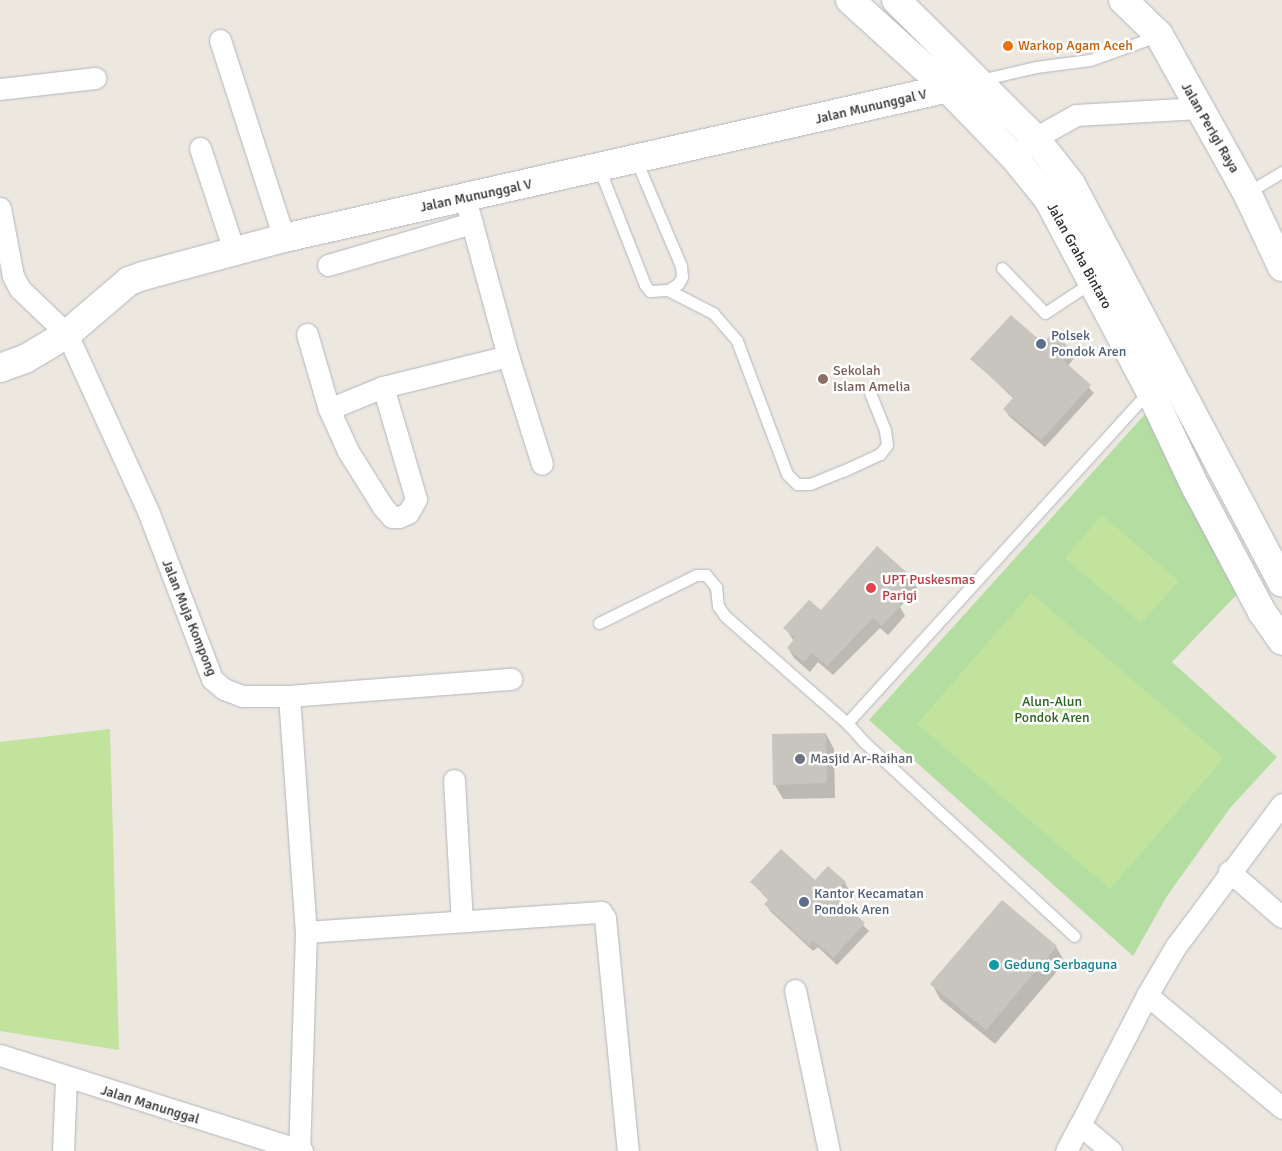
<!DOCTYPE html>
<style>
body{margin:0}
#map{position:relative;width:1282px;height:1151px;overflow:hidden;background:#ece7df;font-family:Signika,sans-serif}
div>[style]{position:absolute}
.green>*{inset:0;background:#b3dda1}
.pitch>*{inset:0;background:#c2e39e}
.shadow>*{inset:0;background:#0003}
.building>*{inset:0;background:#c8c5be}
.roads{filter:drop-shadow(0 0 1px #b3b5be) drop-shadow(0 0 1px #b3b5be)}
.service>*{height:11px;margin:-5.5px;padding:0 5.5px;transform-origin:5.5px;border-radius:5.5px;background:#fff}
.minor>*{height:21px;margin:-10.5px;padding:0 10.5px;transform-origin:10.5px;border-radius:10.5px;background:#fff}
.tertiary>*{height:28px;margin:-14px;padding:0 14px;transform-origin:14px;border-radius:14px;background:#fff}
.secondary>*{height:28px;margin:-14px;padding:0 14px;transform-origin:14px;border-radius:14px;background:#fff}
.dots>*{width:14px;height:14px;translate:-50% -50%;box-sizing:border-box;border:2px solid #fff;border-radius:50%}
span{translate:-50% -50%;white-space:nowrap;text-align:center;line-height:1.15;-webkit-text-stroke:5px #fff;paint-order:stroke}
.food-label{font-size:14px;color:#c56008}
.left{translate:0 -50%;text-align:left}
.street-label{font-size:14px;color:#2c2c2c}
.service-label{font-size:14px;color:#4e5e75}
.education-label{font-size:14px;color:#785e54}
.health-label{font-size:14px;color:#be3a42}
.park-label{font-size:14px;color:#2c6222}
.worship-label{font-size:14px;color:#5b616d}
.culture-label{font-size:14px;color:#0d838f}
</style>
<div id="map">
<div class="green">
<i style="clip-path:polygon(1147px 412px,1241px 590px,1172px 662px,1277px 757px,1230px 808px,1167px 896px,1133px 956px,869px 720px)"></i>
</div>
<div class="pitch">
<i style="clip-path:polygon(1102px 515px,1179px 581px,1141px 623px,1065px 558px)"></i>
<i style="clip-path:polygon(1031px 593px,1224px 758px,1110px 889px,917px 724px)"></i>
<i style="clip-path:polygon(110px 729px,119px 1050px,0 1031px,0 742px)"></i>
</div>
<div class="shadow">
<i style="clip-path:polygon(1043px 345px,1070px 350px,1075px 357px,1068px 366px,1094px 393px,1045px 447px,1009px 416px,1004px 409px,1014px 399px,972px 359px)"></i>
<i style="clip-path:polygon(911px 578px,917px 588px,900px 607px,905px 616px,888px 635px,880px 628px,833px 675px,818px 662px,810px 672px,794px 658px,788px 648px,794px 641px,785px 628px)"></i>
<i style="clip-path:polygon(826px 734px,834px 749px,835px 798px,783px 799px,775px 785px)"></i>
<i style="clip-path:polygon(752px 882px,845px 883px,849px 890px,839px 901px,869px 931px,837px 965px,818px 947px,813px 951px,770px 911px,766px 904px,769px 901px)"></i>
<i style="clip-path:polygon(1002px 901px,1056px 947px,1065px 962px,995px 1044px,940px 999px,932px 984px)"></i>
</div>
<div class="building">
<i style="clip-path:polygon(1011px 315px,1043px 343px,1053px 333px,1071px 349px,1063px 360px,1091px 385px,1041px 440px,1003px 409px,1014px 397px,970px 359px)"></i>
<i style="clip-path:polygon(877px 546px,912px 577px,893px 599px,901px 605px,882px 626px,873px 618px,827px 666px,812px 653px,804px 662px,787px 648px,795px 638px,783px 628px,809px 600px,821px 610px)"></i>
<i style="clip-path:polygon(826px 733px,827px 783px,773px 785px,772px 734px)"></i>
<i style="clip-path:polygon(781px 849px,815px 880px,828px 866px,846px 882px,834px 895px,865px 923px,833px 958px,813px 940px,809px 945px,764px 904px,769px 899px,750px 882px)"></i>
<i style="clip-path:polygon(1002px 900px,1057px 946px,986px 1030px,930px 984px)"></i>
</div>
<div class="roads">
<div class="service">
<i style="left:980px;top:80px;width:57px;rotate:-13.1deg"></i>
<i style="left:1036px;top:67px;width:54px;rotate:-7.4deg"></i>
<i style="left:1090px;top:60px;width:71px;rotate:-19.7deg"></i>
<i style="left:599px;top:168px;width:126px;rotate:68.5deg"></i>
<i style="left:645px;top:285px;width:8px;rotate:50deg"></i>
<i style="left:650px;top:291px;width:18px;rotate:-3deg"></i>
<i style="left:668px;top:290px;width:12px;rotate:-31deg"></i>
<i style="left:678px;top:284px;width:8px;rotate:-60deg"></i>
<i style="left:682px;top:277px;width:11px;rotate:-95deg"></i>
<i style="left:681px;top:266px;width:115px;rotate:-113deg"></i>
<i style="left:1247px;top:193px;width:41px;rotate:-31deg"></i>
<i style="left:1002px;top:268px;width:62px;rotate:46.3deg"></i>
<i style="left:1045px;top:313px;width:56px;rotate:-33.4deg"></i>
<i style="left:668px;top:290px;width:51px;rotate:27.1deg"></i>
<i style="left:713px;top:313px;width:37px;rotate:49deg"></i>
<i style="left:737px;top:341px;width:142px;rotate:69.4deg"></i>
<i style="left:787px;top:474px;width:14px;rotate:45deg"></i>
<i style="left:797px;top:484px;width:13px"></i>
<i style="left:810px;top:484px;width:35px;rotate:-22deg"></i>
<i style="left:843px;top:471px;width:41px;rotate:-24.7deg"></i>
<i style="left:880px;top:454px;width:11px;rotate:-52deg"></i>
<i style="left:887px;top:445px;width:15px;rotate:-98deg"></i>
<i style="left:885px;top:430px;width:40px;rotate:-112deg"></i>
<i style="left:599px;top:623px;width:108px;rotate:-26.3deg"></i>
<i style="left:696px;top:575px;width:10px"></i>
<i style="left:706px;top:575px;width:16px;rotate:50deg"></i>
<i style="left:716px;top:587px;width:19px;rotate:84deg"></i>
<i style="left:718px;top:606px;width:12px;rotate:55deg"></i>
<i style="left:725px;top:616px;width:162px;rotate:41.3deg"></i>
<i style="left:847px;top:723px;width:25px;rotate:48deg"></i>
<i style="left:864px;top:742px;width:286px;rotate:42.7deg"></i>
<i style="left:847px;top:723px;width:449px;rotate:-47.7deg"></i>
</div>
<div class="minor">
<i style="left:220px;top:40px;width:208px;rotate:72.1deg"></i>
<i style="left:0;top:89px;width:96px;rotate:-6.6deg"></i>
<i style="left:200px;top:148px;width:108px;rotate:71.7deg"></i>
<i style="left:1014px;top:157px;width:28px;rotate:-42deg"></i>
<i style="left:1035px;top:138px;width:47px;rotate:-29.3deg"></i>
<i style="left:1076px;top:115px;width:123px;rotate:-3.3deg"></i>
<i style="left:465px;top:198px;width:164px;rotate:74.8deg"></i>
<i style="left:508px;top:356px;width:113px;rotate:72.5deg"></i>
<i style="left:0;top:208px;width:69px;rotate:79.2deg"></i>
<i style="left:13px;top:276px;width:15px;rotate:62deg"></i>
<i style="left:20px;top:289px;width:65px;rotate:43.8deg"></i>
<i style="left:67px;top:334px;width:195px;rotate:65.4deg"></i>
<i style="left:148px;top:511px;width:180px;rotate:69.1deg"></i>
<i style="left:212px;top:679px;width:16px;rotate:40deg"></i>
<i style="left:224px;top:689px;width:19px;rotate:21deg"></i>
<i style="left:242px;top:696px;width:47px"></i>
<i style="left:289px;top:696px;width:223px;rotate:-4.4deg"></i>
<i style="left:328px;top:265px;width:150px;rotate:-16.3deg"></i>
<i style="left:307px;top:334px;width:78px;rotate:73.7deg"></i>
<i style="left:329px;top:409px;width:46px;rotate:65.7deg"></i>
<i style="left:348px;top:451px;width:66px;rotate:58deg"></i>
<i style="left:383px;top:507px;width:13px;rotate:48deg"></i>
<i style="left:392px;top:517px;width:7px"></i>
<i style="left:399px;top:517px;width:10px;rotate:-24deg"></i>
<i style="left:408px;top:513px;width:16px;rotate:-60deg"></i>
<i style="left:416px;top:499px;width:117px;rotate:-106.4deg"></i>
<i style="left:329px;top:409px;width:58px;rotate:-22.2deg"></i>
<i style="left:383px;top:387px;width:129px;rotate:-13.9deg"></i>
<i style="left:289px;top:696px;width:237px;rotate:85.9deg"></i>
<i style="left:306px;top:932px;width:218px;rotate:91.8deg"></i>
<i style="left:454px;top:780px;width:141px;rotate:86.8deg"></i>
<i style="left:1229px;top:871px;width:70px;rotate:41deg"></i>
<i style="left:306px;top:932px;width:296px;rotate:-3.9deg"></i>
<i style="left:601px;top:912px;width:7px;rotate:56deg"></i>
<i style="left:605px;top:918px;width:234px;rotate:84.4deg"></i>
<i style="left:795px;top:990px;width:165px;rotate:78.1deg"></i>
<i style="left:1147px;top:995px;width:176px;rotate:39.9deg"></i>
<i style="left:0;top:1055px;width:317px;rotate:17.6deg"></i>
<i style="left:63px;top:1151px;width:72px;rotate:-87.6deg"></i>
<i style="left:1066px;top:1151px;width:30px;rotate:-62deg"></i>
<i style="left:1111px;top:1151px;width:40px;rotate:-140deg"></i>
<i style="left:1080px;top:1125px;width:146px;rotate:-62.7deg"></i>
<i style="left:1147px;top:995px;width:57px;rotate:-59.4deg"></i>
<i style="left:1176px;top:946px;width:177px;rotate:-53.3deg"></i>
</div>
<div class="tertiary">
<i style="left:1123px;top:0;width:50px;rotate:44.2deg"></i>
<i style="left:1159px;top:35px;width:181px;rotate:60.9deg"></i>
<i style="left:1247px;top:193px;width:82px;rotate:64.7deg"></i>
<i style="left:0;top:368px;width:27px;rotate:-20deg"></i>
<i style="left:25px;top:359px;width:49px;rotate:-30.8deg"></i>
<i style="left:67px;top:334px;width:82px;rotate:-40.5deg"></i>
<i style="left:129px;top:281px;width:15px;rotate:-20deg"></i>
<i style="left:143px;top:276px;width:146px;rotate:-15.1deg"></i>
<i style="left:284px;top:238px;width:700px;rotate:-12.71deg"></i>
</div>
<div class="secondary">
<i style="left:850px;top:0;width:132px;rotate:42.2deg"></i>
<i style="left:948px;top:89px;width:95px;rotate:45.9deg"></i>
<i style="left:1014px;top:157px;width:54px;rotate:51deg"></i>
<i style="left:1048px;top:199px;width:217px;rotate:62deg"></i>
<i style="left:1150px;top:391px;width:105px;rotate:64.7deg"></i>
<i style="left:1195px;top:486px;width:143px;rotate:62deg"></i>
<i style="left:1262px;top:612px;width:35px;rotate:55deg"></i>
<i style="left:896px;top:0;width:196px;rotate:44.8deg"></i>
<i style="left:1035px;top:138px;width:58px;rotate:52deg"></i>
<i style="left:1071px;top:184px;width:451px;rotate:62.1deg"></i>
</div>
</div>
<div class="dots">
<i style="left:1008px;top:46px;background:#e8710a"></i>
<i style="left:1041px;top:344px;background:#5c6f8a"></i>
<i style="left:823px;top:379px;background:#8d6e63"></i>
<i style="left:871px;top:588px;background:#e0444e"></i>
<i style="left:800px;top:759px;background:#6b7280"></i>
<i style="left:804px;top:902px;background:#5c6f8a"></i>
<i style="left:994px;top:965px;background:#0f9aa8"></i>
</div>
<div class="food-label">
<span class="left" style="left:1018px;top:46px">Warkop Agam Aceh</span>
</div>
<div class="street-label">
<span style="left:871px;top:107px;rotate:-13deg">Jalan Mununggal V</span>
<span style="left:1210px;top:128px;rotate:60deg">Jalan Perigi Raya</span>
<span style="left:476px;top:196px;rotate:-12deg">Jalan Mununggal V</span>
<span style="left:1079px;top:256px;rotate:61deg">Jalan Graha Bintaro</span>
<span style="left:189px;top:618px;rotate:68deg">Jalan Muja Kompong</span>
<span style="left:150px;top:1105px;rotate:17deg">Jalan Manunggal</span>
</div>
<div class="service-label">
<span class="left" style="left:1051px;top:344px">Polsek<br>Pondok Aren</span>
<span class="left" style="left:814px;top:902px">Kantor Kecamatan<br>Pondok Aren</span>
</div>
<div class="education-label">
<span class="left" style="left:833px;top:379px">Sekolah<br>Islam Amelia</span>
</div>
<div class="health-label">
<span class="left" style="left:882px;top:588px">UPT Puskesmas<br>Parigi</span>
</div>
<div class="park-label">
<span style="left:1052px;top:710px">Alun-Alun<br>Pondok Aren</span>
</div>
<div class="worship-label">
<span class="left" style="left:810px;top:759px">Masjid Ar-Raihan</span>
</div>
<div class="culture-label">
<span class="left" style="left:1004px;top:965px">Gedung Serbaguna</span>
</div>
</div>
